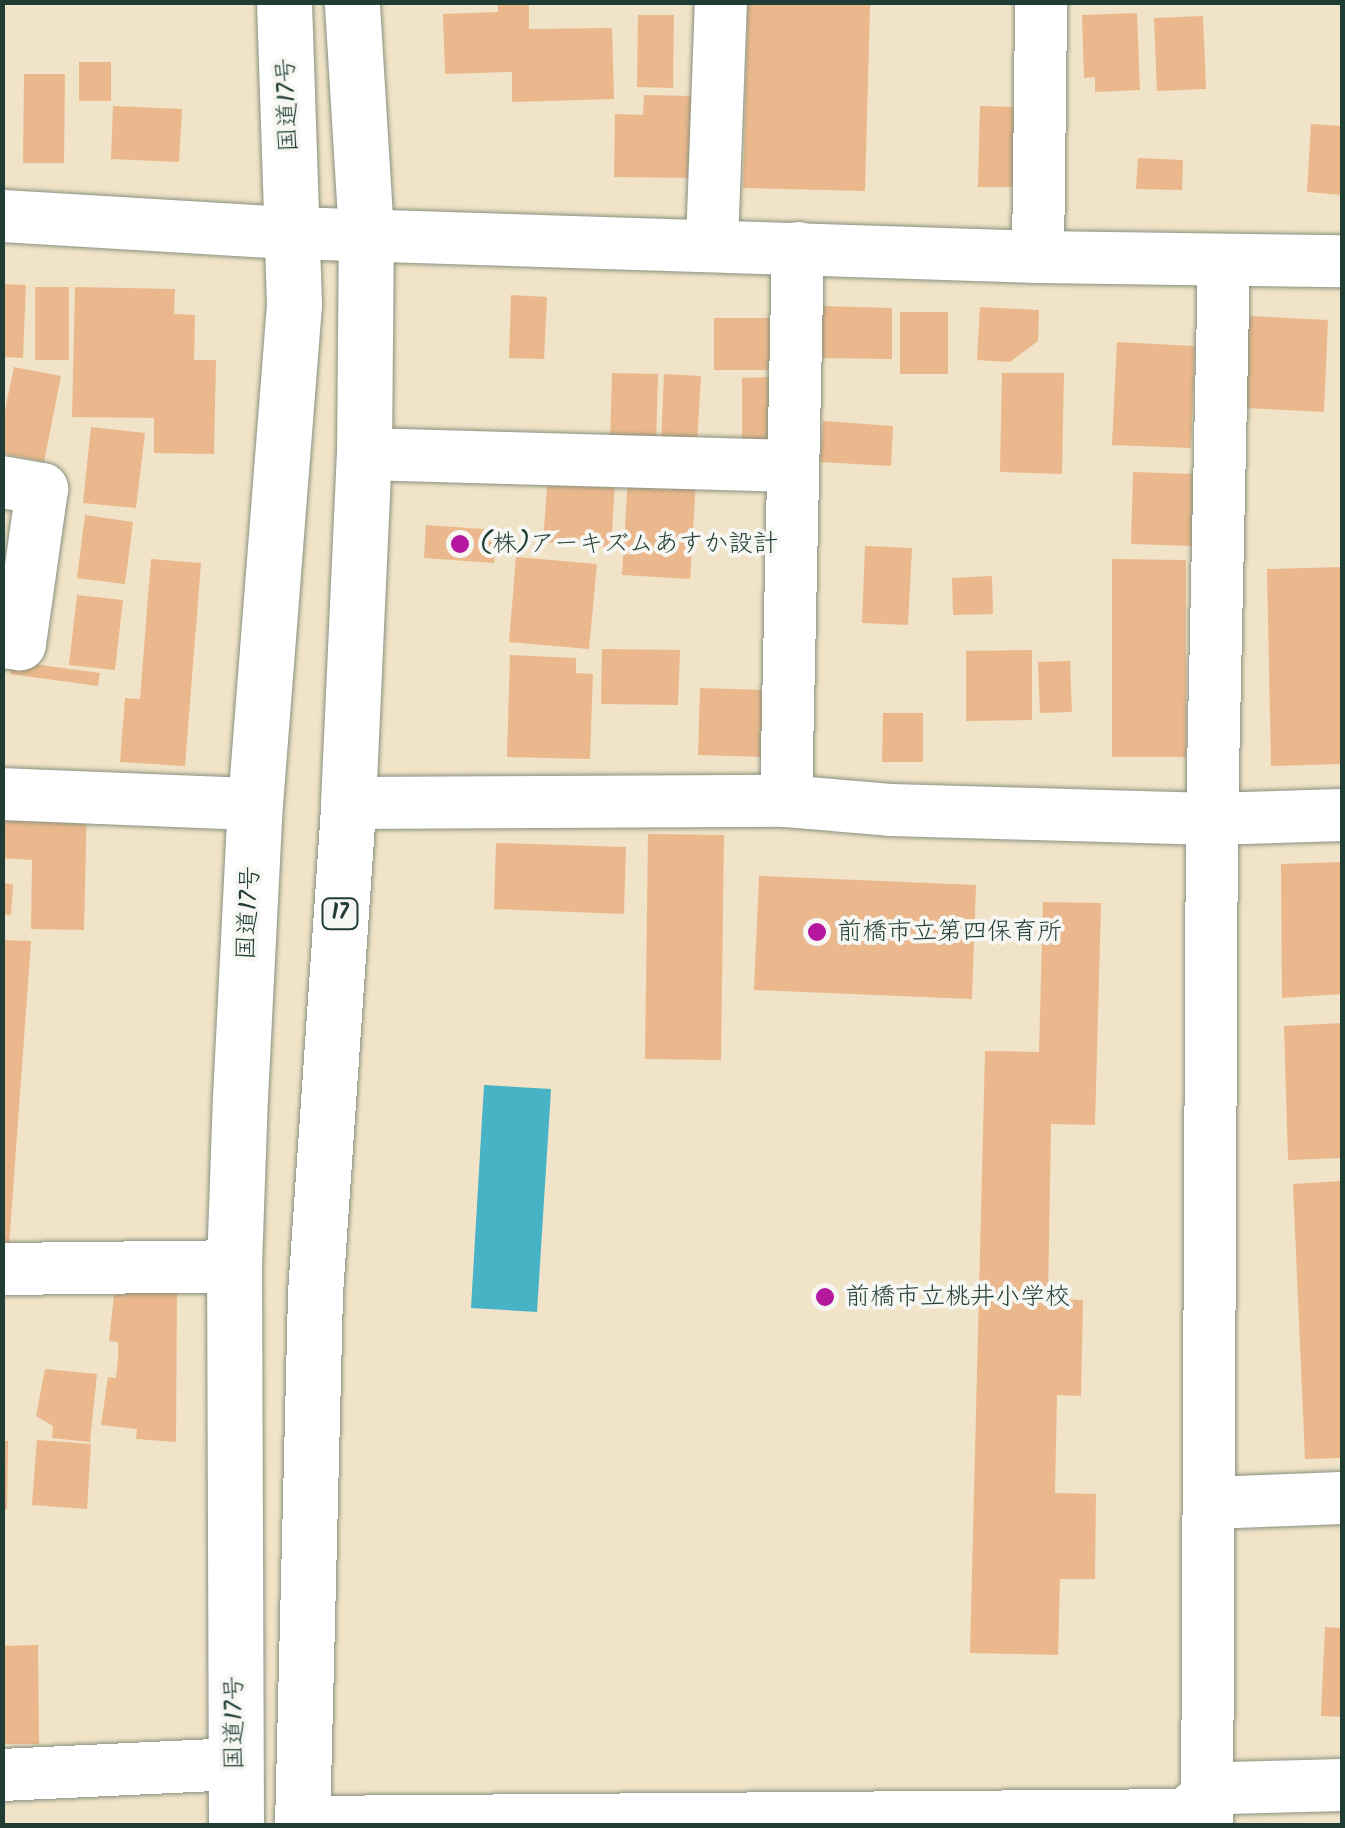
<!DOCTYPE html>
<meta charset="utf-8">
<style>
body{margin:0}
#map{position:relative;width:1345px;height:1828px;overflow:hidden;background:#f0e3c8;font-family:Kalam,"Klee One",sans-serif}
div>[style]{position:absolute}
.water>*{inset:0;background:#47b3c4}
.building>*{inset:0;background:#eab88c}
.roads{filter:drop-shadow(0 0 2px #88907e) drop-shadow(0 0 2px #88907e)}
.minor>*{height:52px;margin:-26px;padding:0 26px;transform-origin:26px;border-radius:26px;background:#fff}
.highway>*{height:55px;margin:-27.5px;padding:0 27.5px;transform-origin:27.5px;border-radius:27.5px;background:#fff}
.dots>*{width:28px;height:28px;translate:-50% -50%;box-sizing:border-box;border:5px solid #f6f6f2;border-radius:50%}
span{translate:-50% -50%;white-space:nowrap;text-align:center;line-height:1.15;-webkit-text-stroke:8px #f6f6f2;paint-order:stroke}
.shield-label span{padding:2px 8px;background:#f6f6f2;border:2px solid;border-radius:8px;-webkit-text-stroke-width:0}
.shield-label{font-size:22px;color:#1f3d34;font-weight:700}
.street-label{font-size:25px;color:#1f3d34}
.poi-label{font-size:25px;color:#1f3d34}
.left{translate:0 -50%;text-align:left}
.frame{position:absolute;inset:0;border:5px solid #1f3d34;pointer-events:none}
</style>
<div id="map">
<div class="water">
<i style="clip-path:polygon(484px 1085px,551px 1089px,537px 1312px,471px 1308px)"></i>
</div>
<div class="building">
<i style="clip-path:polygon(498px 2px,529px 2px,529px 29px,612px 28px,614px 99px,512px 102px,512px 72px,445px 74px,443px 14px,498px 12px)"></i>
<i style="clip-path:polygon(748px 3px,870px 5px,865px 191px,743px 188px)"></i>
<i style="clip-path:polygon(1137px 13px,1140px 90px,1095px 92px,1095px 77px,1084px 78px,1082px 15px)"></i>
<i style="clip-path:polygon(638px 15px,674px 15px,673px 88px,637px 87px)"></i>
<i style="clip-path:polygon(1203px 16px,1206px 89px,1157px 91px,1154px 18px)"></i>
<i style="clip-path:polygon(79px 62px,111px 62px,111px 101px,79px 101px)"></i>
<i style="clip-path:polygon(24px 74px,65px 74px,64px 163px,23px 163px)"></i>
<i style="clip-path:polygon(644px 95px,694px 96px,692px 178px,614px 177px,615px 114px,643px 115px)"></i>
<i style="clip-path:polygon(113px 106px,182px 109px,179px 162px,111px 159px)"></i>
<i style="clip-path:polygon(980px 106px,1020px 107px,1018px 187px,978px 187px)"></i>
<i style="clip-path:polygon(1311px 124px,1342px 126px,1342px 195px,1307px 192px)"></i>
<i style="clip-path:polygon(1138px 158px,1183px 160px,1182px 190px,1136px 189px)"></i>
<i style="clip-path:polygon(2px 284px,26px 285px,23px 358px,2px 357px)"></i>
<i style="clip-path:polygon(35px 287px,69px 287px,69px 360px,35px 360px)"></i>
<i style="clip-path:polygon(75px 287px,175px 289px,174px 314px,195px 315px,194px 360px,216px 360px,214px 454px,154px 453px,154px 418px,72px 417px)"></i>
<i style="clip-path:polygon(511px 295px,547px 297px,544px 359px,509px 358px)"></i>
<i style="clip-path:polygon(822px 306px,892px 308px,892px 359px,821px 358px)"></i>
<i style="clip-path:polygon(980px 307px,1039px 310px,1038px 341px,1010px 362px,977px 360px)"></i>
<i style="clip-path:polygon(900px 312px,948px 312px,948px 374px,900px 374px)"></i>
<i style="clip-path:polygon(1249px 316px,1328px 320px,1324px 412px,1245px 408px)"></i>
<i style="clip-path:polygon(714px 318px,778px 318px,778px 370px,714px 370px)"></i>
<i style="clip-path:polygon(1117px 342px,1195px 346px,1191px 448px,1112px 445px)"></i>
<i style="clip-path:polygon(14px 367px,61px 376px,44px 462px,2px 453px,2px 424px)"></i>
<i style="clip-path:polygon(612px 373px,658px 374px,656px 446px,610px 444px)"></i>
<i style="clip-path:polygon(1002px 373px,1064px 373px,1062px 474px,1000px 472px)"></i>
<i style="clip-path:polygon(664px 374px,701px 376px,697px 444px,661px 443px)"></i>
<i style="clip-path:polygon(777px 377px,778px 439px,742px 440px,742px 378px)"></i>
<i style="clip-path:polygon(823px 421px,893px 426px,891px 466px,820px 462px)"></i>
<i style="clip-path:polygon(91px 427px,145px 433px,136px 508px,83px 503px)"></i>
<i style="clip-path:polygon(549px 461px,616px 466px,611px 547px,543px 542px)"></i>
<i style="clip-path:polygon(1133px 472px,1195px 474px,1192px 546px,1131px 544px)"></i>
<i style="clip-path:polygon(628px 477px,696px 481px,690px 579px,622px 575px)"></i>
<i style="clip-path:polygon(85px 515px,133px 522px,125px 584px,77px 578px)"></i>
<i style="clip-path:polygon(426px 525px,497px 530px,494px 563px,424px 558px)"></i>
<i style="clip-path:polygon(865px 546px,912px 548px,908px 625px,862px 623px)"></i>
<i style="clip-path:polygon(516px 557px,597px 564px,589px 649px,509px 642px)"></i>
<i style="clip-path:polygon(151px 559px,201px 563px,185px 766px,120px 762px,125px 698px,140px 699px)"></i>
<i style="clip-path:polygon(1112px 559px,1186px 560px,1186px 757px,1112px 757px)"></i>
<i style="clip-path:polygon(1342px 567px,1342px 764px,1271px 766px,1267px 569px)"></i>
<i style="clip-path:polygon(992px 576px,993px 614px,953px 615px,952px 578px)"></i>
<i style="clip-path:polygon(77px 595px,123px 600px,115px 670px,69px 665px)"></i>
<i style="clip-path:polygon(602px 649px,680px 650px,678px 705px,601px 704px)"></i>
<i style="clip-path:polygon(1032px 650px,1032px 720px,966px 721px,966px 651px)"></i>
<i style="clip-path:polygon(510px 655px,576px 658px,576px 673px,593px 674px,590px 759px,507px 757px)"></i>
<i style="clip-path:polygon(11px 661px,100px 673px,98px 686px,10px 674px)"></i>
<i style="clip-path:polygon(1070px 661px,1072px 712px,1040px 713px,1038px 662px)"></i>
<i style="clip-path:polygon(700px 688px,765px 690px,763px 757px,698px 755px)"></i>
<i style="clip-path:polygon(883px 713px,923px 713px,923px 762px,882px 762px)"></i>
<i style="clip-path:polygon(2px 798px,87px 801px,84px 930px,31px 929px,32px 860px,2px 858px)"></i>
<i style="clip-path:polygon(648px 834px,724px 835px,721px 1060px,645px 1059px)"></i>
<i style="clip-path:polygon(496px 843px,626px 847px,624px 914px,494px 909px)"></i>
<i style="clip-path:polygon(1342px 862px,1342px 994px,1282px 998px,1281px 864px)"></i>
<i style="clip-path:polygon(759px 876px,976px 885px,972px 999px,754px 990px)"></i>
<i style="clip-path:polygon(2px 883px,13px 884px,11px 915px,2px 914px)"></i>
<i style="clip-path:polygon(1043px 902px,1101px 903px,1095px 1125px,1051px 1124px,1048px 1299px,1083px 1300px,1081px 1396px,1057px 1395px,1055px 1493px,1096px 1494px,1095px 1579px,1060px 1579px,1058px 1655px,970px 1653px,985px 1051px,1039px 1052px)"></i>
<i style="clip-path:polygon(2px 940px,31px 941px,9px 1246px,2px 1245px)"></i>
<i style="clip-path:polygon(1342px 1023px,1342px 1158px,1288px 1160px,1284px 1026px)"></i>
<i style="clip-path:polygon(1342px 1181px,1342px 1458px,1305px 1459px,1293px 1184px)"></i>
<i style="clip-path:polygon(115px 1286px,177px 1292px,176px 1442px,136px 1439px,137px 1429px,101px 1425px,108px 1377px,116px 1378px,118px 1360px,118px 1342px,109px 1341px)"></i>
<i style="clip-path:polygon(45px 1369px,97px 1374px,90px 1442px,52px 1438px,53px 1426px,36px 1416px)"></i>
<i style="clip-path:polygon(37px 1440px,91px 1444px,87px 1509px,32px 1505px)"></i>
<i style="clip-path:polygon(2px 1441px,8px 1441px,7px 1510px,2px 1510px)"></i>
<i style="clip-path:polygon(1325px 1627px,1342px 1628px,1342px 1717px,1321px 1716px)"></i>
<i style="clip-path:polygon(38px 1645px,39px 1744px,2px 1744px,2px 1646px)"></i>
</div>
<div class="roads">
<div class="minor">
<i style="left:2px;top:216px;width:289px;rotate:3.4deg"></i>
<i style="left:291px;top:233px;width:747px;rotate:1.84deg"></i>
<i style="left:1038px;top:257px;width:304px;rotate:0.8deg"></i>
<i style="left:712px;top:244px;width:242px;rotate:-87.9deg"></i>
<i style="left:1038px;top:257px;width:255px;rotate:-89.3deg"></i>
<i style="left:364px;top:454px;width:428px;rotate:1.6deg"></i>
<i style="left:2px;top:482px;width:41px;rotate:9.9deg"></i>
<i style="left:42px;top:489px;width:157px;rotate:98.1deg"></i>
<i style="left:20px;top:644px;width:18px;rotate:-174deg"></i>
<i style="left:2px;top:794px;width:253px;rotate:2.3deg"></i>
<i style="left:786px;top:801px;width:553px;rotate:-88.76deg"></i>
<i style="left:348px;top:803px;width:438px;rotate:-0.3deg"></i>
<i style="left:786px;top:801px;width:104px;rotate:4.9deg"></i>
<i style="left:890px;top:810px;width:322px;rotate:1.6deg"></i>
<i style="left:1212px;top:819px;width:130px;rotate:-1.8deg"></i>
<i style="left:2px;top:1269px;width:232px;rotate:-0.7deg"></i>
<i style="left:1209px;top:1503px;width:133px;rotate:-2.2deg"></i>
<i style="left:2px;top:1775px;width:233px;rotate:-2.7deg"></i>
<i style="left:302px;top:1822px;width:883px;rotate:-0.45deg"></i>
<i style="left:1185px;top:1815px;width:29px;rotate:-41deg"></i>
<i style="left:1207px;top:1796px;width:22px;rotate:-21deg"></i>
<i style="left:1228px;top:1788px;width:114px;rotate:-1.5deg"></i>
<i style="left:1207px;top:1826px;width:1007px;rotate:-89.72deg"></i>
<i style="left:1212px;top:819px;width:558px;rotate:-88.77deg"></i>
</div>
<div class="highway">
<i style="left:236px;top:1826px;width:560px;rotate:-90.2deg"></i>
<i style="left:234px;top:1266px;width:169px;rotate:-88deg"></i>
<i style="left:240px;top:1097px;width:293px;rotate:-87.1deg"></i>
<i style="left:255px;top:804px;width:502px;rotate:-85.54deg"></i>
<i style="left:294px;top:304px;width:302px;rotate:-91.9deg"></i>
<i style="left:302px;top:1826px;width:533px;rotate:-88.6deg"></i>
<i style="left:315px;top:1293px;width:491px;rotate:-86.1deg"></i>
<i style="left:348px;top:803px;width:349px;rotate:-87.4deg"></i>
<i style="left:364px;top:454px;width:220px;rotate:-89.5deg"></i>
<i style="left:366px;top:234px;width:232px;rotate:-93.5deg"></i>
</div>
</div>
<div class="dots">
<i style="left:460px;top:544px;background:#b5179e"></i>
<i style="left:817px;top:932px;background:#b5179e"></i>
<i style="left:825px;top:1297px;background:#b5179e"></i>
</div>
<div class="shield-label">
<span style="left:340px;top:914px">17</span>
</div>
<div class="street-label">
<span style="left:288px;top:105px;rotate:-92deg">国道17号</span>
<span style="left:249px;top:913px;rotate:-87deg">国道17号</span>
<span style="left:235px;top:1723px;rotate:-90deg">国道17号</span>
</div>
<div class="poi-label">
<span class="left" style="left:480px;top:544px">(株)アーキズムあすか設計</span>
<span class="left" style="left:837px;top:932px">前橋市立第四保育所</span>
<span class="left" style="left:845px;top:1297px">前橋市立桃井小学校</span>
</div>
<div class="frame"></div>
</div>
